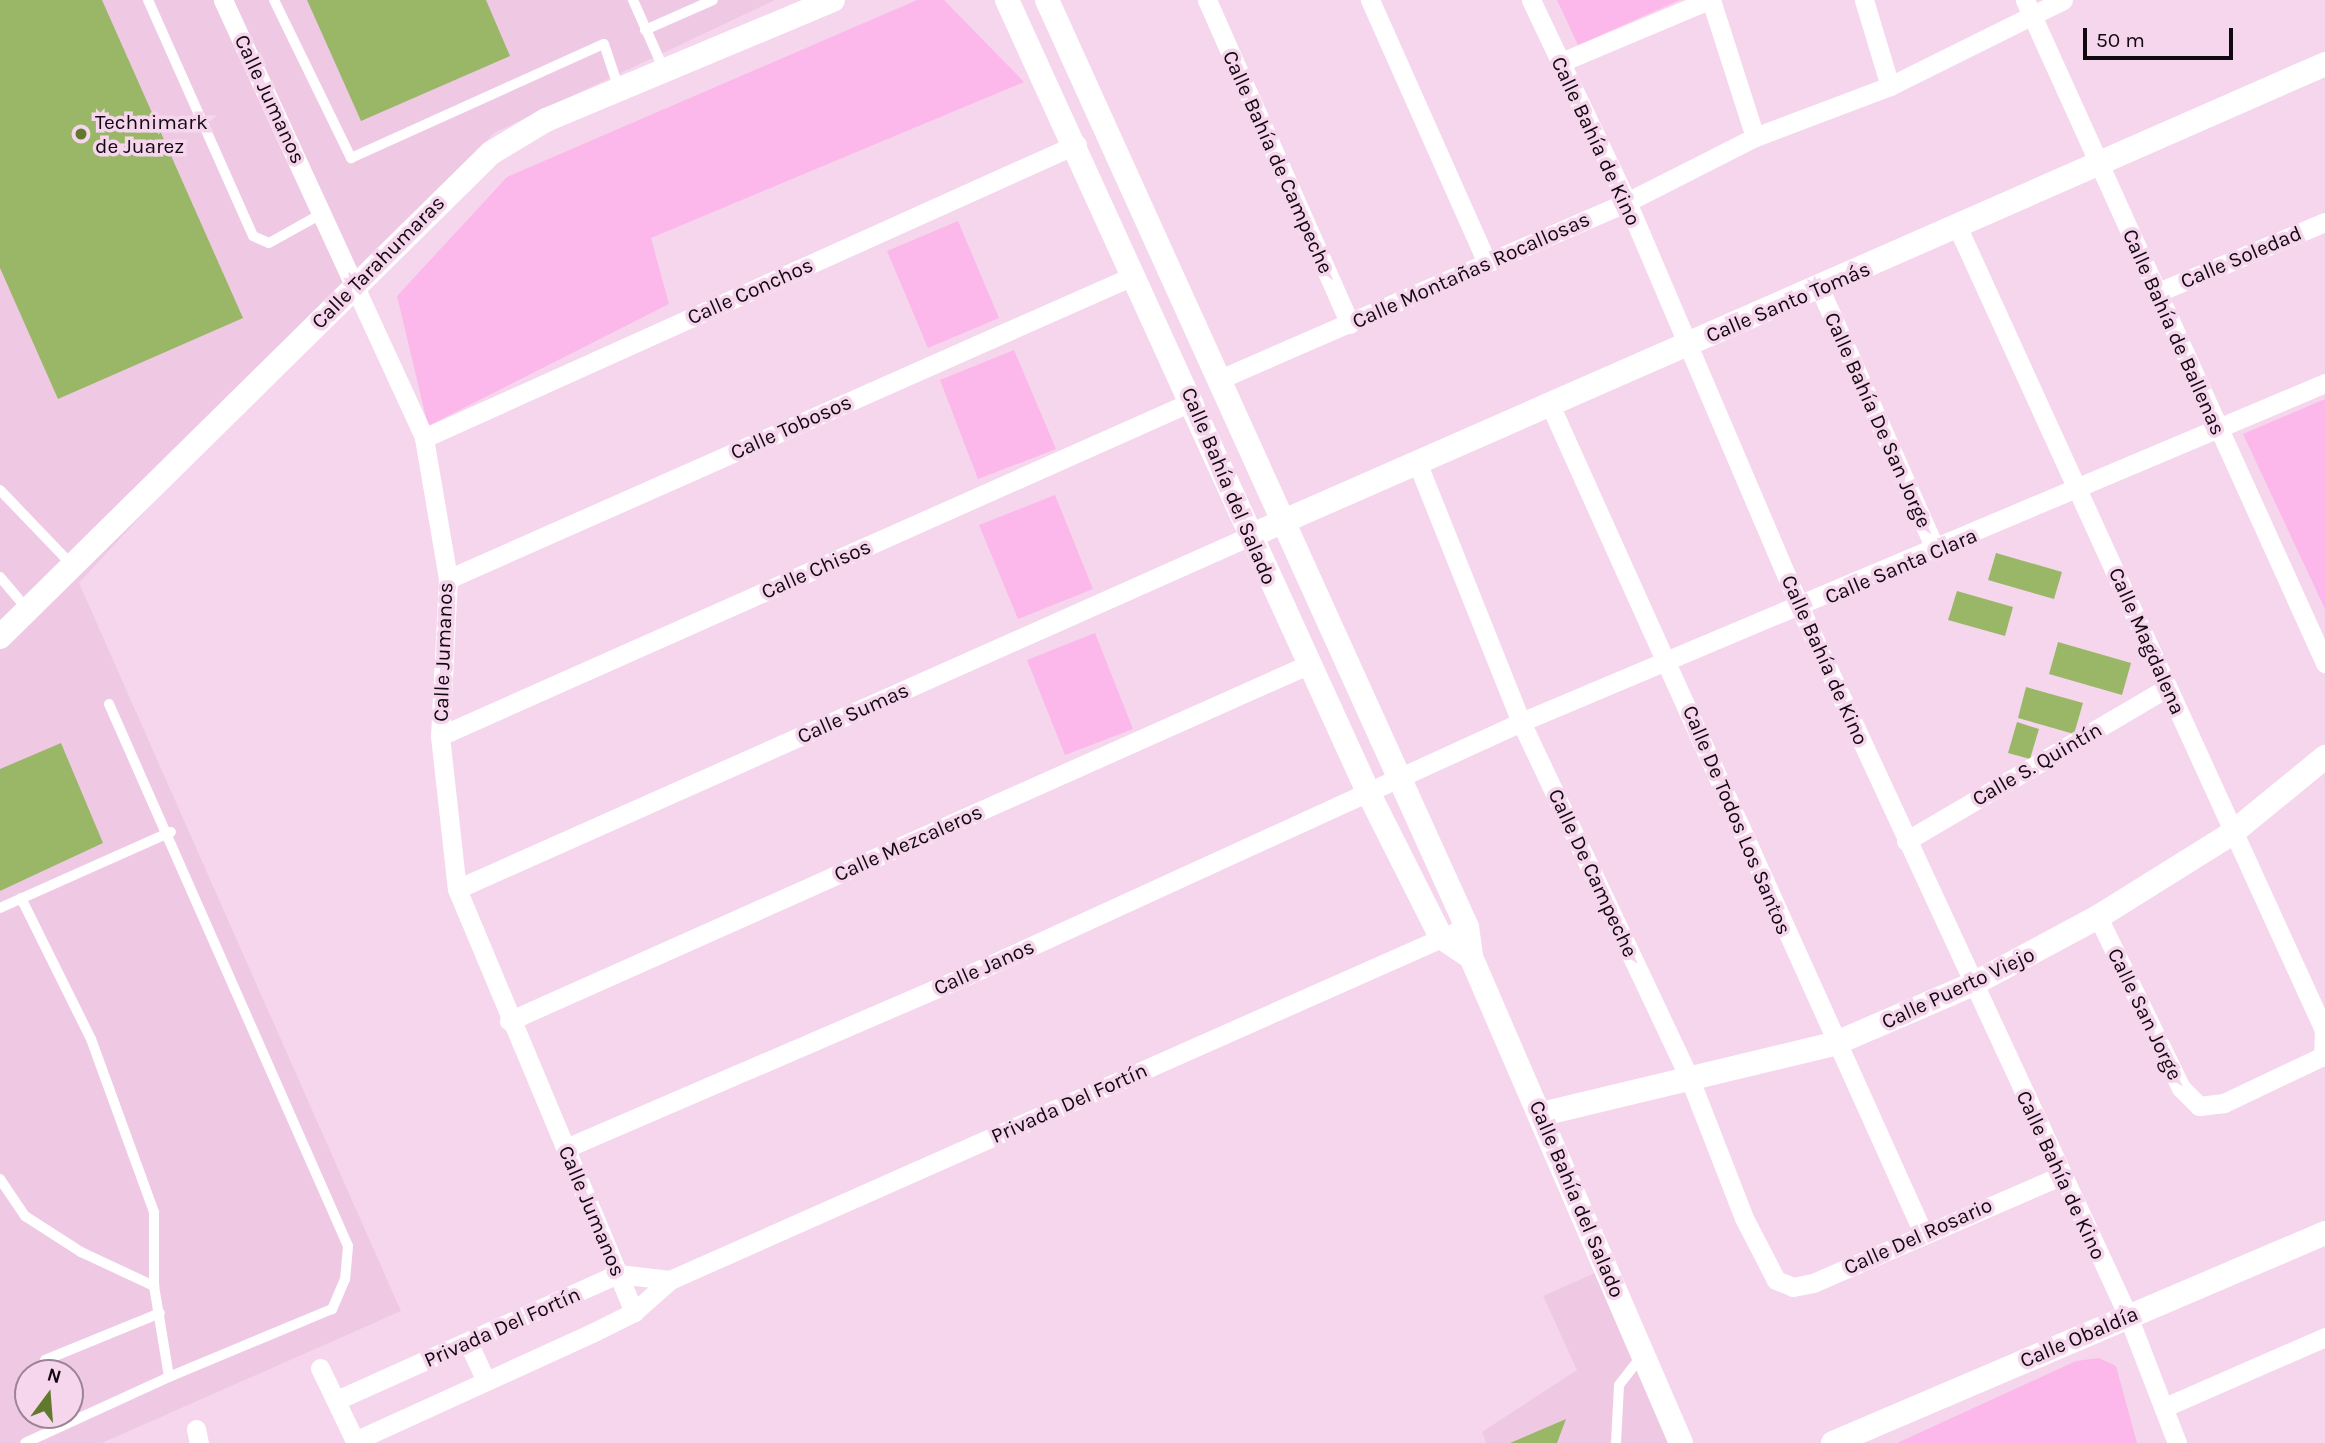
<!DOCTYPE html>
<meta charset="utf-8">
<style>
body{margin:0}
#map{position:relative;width:2325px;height:1443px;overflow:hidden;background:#f6d6ed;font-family:Karla,sans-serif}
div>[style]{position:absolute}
.built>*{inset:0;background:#efc9e4}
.green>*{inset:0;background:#fcb8ea}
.building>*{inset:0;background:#9ab768}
.service>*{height:10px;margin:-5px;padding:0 5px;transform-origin:5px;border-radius:5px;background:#fff}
.minor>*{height:19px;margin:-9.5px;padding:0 9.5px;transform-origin:9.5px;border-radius:9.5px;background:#fff}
.tertiary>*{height:24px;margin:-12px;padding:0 12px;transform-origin:12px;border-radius:12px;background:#fff}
.dots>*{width:19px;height:19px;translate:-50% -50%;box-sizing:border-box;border:4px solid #f6d6ed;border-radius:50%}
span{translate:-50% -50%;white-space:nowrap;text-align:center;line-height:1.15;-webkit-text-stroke:7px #f6d6ed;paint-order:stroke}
.street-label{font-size:21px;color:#120810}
.poi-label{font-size:21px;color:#120810}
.left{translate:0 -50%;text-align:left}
.north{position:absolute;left:14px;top:1359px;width:70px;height:70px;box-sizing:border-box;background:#f6d6ed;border:2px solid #9b8495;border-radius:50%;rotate:16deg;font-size:19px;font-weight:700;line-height:28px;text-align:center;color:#120810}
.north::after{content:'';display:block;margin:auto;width:24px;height:32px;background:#60792c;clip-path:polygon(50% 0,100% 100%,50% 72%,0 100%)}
.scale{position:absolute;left:2083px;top:28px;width:150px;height:32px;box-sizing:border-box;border:4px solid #120810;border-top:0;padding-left:9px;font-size:21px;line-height:24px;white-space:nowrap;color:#120810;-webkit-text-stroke:5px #f6d6ed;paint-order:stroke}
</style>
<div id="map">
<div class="built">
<i style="clip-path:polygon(evenodd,0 0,775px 0,494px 133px,79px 583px,401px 1311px,102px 1443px,0 1443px,0 0,28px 1373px,70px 1373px,70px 1415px,28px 1415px,28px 1373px)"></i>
<i style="clip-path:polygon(1595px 1273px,1668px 1443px,1486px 1443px,1482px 1432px,1577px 1370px,1543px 1296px)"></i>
</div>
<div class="green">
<i style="clip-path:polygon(917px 0,944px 0,1024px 82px,651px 238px,669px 304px,428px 426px,397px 296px,507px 177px)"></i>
<i style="clip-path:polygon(1557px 0,1680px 0,1578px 45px)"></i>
<i style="clip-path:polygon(958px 221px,999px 318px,928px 348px,887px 251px)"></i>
<i style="clip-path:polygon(1014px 350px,1056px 449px,978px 479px,940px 380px)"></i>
<i style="clip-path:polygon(2325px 399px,2325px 609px,2243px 434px)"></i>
<i style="clip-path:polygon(1055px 495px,1093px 589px,1018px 619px,979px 525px)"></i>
<i style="clip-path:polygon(1095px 633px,1133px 729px,1065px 755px,1027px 660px)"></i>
<i style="clip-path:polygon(2099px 1358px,2116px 1366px,2137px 1443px,1897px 1443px,2076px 1361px)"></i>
</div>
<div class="building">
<i style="clip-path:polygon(0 0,102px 0,243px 318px,58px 399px,0 268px)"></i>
<i style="clip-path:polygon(307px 0,486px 0,510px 56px,361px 121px)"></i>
<i style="clip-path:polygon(1996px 553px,2062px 572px,2054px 599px,1988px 580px)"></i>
<i style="clip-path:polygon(1957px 591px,2013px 607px,2005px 636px,1948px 620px)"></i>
<i style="clip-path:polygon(2058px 642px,2131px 663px,2122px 695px,2049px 674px)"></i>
<i style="clip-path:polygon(2026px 687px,2083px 703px,2074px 734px,2018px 718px)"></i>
<i style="clip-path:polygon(2017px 722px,2039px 729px,2030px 759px,2008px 753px)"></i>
<i style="clip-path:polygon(61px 743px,103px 843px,0 891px,0 769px)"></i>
<i style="clip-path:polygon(1566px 1419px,1557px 1443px,1510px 1443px)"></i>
</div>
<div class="service">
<i style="left:148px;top:0;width:258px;rotate:66deg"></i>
<i style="left:253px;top:236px;width:17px;rotate:24deg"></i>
<i style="left:269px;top:243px;width:62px;rotate:-29.1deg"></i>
<i style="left:274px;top:0;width:176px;rotate:64deg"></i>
<i style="left:351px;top:158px;width:277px;rotate:-24.3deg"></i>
<i style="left:604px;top:44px;width:47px;rotate:71.6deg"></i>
<i style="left:633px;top:0;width:77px;rotate:66.1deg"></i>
<i style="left:645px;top:30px;width:74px;rotate:-23.8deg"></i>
<i style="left:0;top:490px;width:103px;rotate:46.2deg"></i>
<i style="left:0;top:577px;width:42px;rotate:49.8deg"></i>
<i style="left:109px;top:704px;width:592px;rotate:66.2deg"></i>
<i style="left:348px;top:1246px;width:33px;rotate:95deg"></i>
<i style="left:345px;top:1279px;width:33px;rotate:113deg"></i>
<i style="left:332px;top:1309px;width:177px;rotate:157.4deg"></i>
<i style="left:21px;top:898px;width:157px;rotate:63.6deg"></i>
<i style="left:91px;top:1039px;width:184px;rotate:70deg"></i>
<i style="left:154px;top:1212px;width:74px;rotate:90deg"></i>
<i style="left:154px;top:1286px;width:92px;rotate:80.6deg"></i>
<i style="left:169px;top:1377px;width:158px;rotate:155.4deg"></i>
<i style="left:0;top:908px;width:187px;rotate:-24deg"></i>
<i style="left:0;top:1179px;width:45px;rotate:56deg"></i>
<i style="left:25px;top:1216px;width:67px;rotate:32.7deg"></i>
<i style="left:81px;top:1252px;width:81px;rotate:25deg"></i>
<i style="left:45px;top:1360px;width:124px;rotate:-22.2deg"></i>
<i style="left:1616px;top:1443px;width:58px;rotate:-87deg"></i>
<i style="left:1619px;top:1385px;width:37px;rotate:-52deg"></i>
</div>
<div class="minor">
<i style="left:223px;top:0;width:482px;rotate:65.3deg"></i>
<i style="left:424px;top:438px;width:143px;rotate:80.3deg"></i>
<i style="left:448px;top:579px;width:157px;rotate:92.9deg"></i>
<i style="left:440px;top:736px;width:154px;rotate:83.7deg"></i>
<i style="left:457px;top:889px;width:459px;rotate:67.3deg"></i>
<i style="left:1207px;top:0;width:354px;rotate:66.2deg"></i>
<i style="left:1370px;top:0;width:285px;rotate:66deg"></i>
<i style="left:1531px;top:0;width:224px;rotate:64.6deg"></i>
<i style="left:1627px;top:202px;width:441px;rotate:66.9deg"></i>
<i style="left:1800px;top:608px;width:780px;rotate:65.14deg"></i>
<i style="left:2128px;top:1316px;width:136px;rotate:68.9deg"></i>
<i style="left:1711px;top:0;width:144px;rotate:72.2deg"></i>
<i style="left:1864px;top:0;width:90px;rotate:73.2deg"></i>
<i style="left:2025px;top:0;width:728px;rotate:65.65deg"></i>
<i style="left:1559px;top:63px;width:163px;rotate:-22.8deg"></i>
<i style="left:1958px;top:228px;width:882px;rotate:65.47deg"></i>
<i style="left:2324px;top:1030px;width:26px;rotate:92deg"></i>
<i style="left:2323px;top:1056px;width:110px;rotate:154.6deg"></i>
<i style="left:2224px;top:1103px;width:25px;rotate:173deg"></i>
<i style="left:2199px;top:1106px;width:25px;rotate:-135deg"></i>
<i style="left:2181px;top:1088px;width:190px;rotate:-115.9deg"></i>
<i style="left:1820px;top:289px;width:287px;rotate:66.1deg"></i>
<i style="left:2156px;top:293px;width:183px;rotate:-22.8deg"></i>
<i style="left:1220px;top:379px;width:444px;rotate:-23.5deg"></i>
<i style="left:1627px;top:202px;width:144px;rotate:-26.9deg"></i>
<i style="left:1755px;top:137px;width:144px;rotate:-20.7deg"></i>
<i style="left:1890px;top:86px;width:193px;rotate:-26.4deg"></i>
<i style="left:1551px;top:407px;width:906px;rotate:65.75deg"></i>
<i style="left:424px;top:438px;width:716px;rotate:-24.24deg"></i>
<i style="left:1417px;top:462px;width:280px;rotate:68.2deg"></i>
<i style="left:1521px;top:722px;width:398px;rotate:64.7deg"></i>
<i style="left:1691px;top:1082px;width:146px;rotate:68.7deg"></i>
<i style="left:1744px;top:1218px;width:70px;rotate:62.7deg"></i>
<i style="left:1776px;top:1280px;width:18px;rotate:22deg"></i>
<i style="left:1793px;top:1287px;width:20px;rotate:-11deg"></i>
<i style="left:1813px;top:1283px;width:269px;rotate:-23.4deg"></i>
<i style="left:448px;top:579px;width:751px;rotate:-23.87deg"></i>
<i style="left:440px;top:736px;width:824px;rotate:-23.98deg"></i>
<i style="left:1906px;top:841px;width:303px;rotate:-30.4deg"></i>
<i style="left:457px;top:889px;width:868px;rotate:-24deg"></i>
<i style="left:509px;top:1021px;width:874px;rotate:-24.04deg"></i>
<i style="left:566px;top:1148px;width:438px;rotate:-23.3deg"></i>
<i style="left:968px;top:975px;width:608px;rotate:-24.58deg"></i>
<i style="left:1521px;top:722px;width:873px;rotate:-22.86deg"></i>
<i style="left:468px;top:1342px;width:41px;rotate:65.3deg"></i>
<i style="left:320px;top:1368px;width:83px;rotate:64.4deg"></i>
<i style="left:337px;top:1400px;width:308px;rotate:-24.2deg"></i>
<i style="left:618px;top:1274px;width:52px;rotate:6.6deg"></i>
<i style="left:2165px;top:1407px;width:175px;rotate:-23.6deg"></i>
<i style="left:196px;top:1429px;width:14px;rotate:78deg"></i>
<i style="left:355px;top:1441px;width:260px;rotate:-24.5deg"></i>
<i style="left:592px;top:1333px;width:47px;rotate:-26.6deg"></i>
<i style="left:634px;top:1312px;width:48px;rotate:-41.6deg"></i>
<i style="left:670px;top:1280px;width:859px;rotate:-23.91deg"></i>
</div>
<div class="tertiary">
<i style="left:1007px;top:0;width:873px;rotate:65.49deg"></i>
<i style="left:1369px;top:794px;width:160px;rotate:63.3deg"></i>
<i style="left:1441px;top:937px;width:36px;rotate:34deg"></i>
<i style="left:1047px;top:0;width:1018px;rotate:65.63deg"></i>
<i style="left:1467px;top:927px;width:30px;rotate:82deg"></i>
<i style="left:1471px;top:957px;width:529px;rotate:66.63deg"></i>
<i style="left:1250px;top:536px;width:1174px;rotate:-23.7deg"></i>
<i style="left:0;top:637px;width:689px;rotate:-44.59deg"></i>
<i style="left:491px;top:153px;width:64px;rotate:-31deg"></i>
<i style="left:546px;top:120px;width:311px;rotate:-22.7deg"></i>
<i style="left:1542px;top:1114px;width:300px;rotate:-13.5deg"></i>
<i style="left:1834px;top:1044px;width:151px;rotate:-23.3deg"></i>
<i style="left:1973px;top:984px;width:142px;rotate:-28.2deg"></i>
<i style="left:2098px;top:917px;width:157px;rotate:-32deg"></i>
<i style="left:2231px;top:834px;width:122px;rotate:-39.3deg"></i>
<i style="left:1833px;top:1443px;width:535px;rotate:-23.11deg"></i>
</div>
<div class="dots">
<i style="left:81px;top:134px;background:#60792c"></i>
</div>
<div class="street-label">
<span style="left:270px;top:99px;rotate:65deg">Calle Jumanos</span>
<span style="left:1596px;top:141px;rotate:65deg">Calle Bahía de Kino</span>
<span style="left:1278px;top:162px;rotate:66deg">Calle Bahía de Campeche</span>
<span style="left:2241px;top:257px;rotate:-23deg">Calle Soledad</span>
<span style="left:378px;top:262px;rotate:-45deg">Calle Tarahumaras</span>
<span style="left:1471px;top:270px;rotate:-24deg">Calle Montañas Rocallosas</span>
<span style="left:750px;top:291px;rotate:-24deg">Calle Conchos</span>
<span style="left:1788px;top:302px;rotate:-23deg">Calle Santo Tomás</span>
<span style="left:2174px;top:332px;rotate:66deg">Calle Bahía de Ballenas</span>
<span style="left:1878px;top:420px;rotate:66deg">Calle Bahía De San Jorge</span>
<span style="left:791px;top:427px;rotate:-24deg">Calle Tobosos</span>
<span style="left:1229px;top:486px;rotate:67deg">Calle Bahía del Salado</span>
<span style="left:1901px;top:566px;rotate:-23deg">Calle Santa Clara</span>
<span style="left:816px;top:569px;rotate:-24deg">Calle Chisos</span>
<span style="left:2147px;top:641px;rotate:66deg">Calle Magdalena</span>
<span style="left:443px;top:652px;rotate:-88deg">Calle Jumanos</span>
<span style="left:1825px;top:660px;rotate:66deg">Calle Bahía de Kino</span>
<span style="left:853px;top:713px;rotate:-24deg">Calle Sumas</span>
<span style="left:2037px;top:764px;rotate:-30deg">Calle S. Quintín</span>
<span style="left:1737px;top:820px;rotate:67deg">Calle De Todos Los Santos</span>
<span style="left:908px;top:843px;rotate:-24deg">Calle Mezcaleros</span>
<span style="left:1593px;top:873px;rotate:65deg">Calle De Campeche</span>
<span style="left:984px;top:967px;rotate:-24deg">Calle Janos</span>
<span style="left:1958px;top:988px;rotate:-25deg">Calle Puerto Viejo</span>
<span style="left:2145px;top:1014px;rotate:64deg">Calle San Jorge</span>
<span style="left:1069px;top:1103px;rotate:-24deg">Privada Del Fortín</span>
<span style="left:2061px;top:1175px;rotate:65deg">Calle Bahía de Kino</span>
<span style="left:1577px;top:1199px;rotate:67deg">Calle Bahía del Salado</span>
<span style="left:592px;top:1211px;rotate:67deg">Calle Jumanos</span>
<span style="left:1918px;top:1236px;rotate:-24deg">Calle Del Rosario</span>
<span style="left:502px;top:1327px;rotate:-24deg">Privada Del Fortín</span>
<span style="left:2079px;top:1337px;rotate:-23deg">Calle Obaldía</span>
</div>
<div class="poi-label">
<span class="left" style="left:95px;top:134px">Technimark<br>de Juarez</span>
</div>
<div class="north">N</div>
<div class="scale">50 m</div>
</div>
